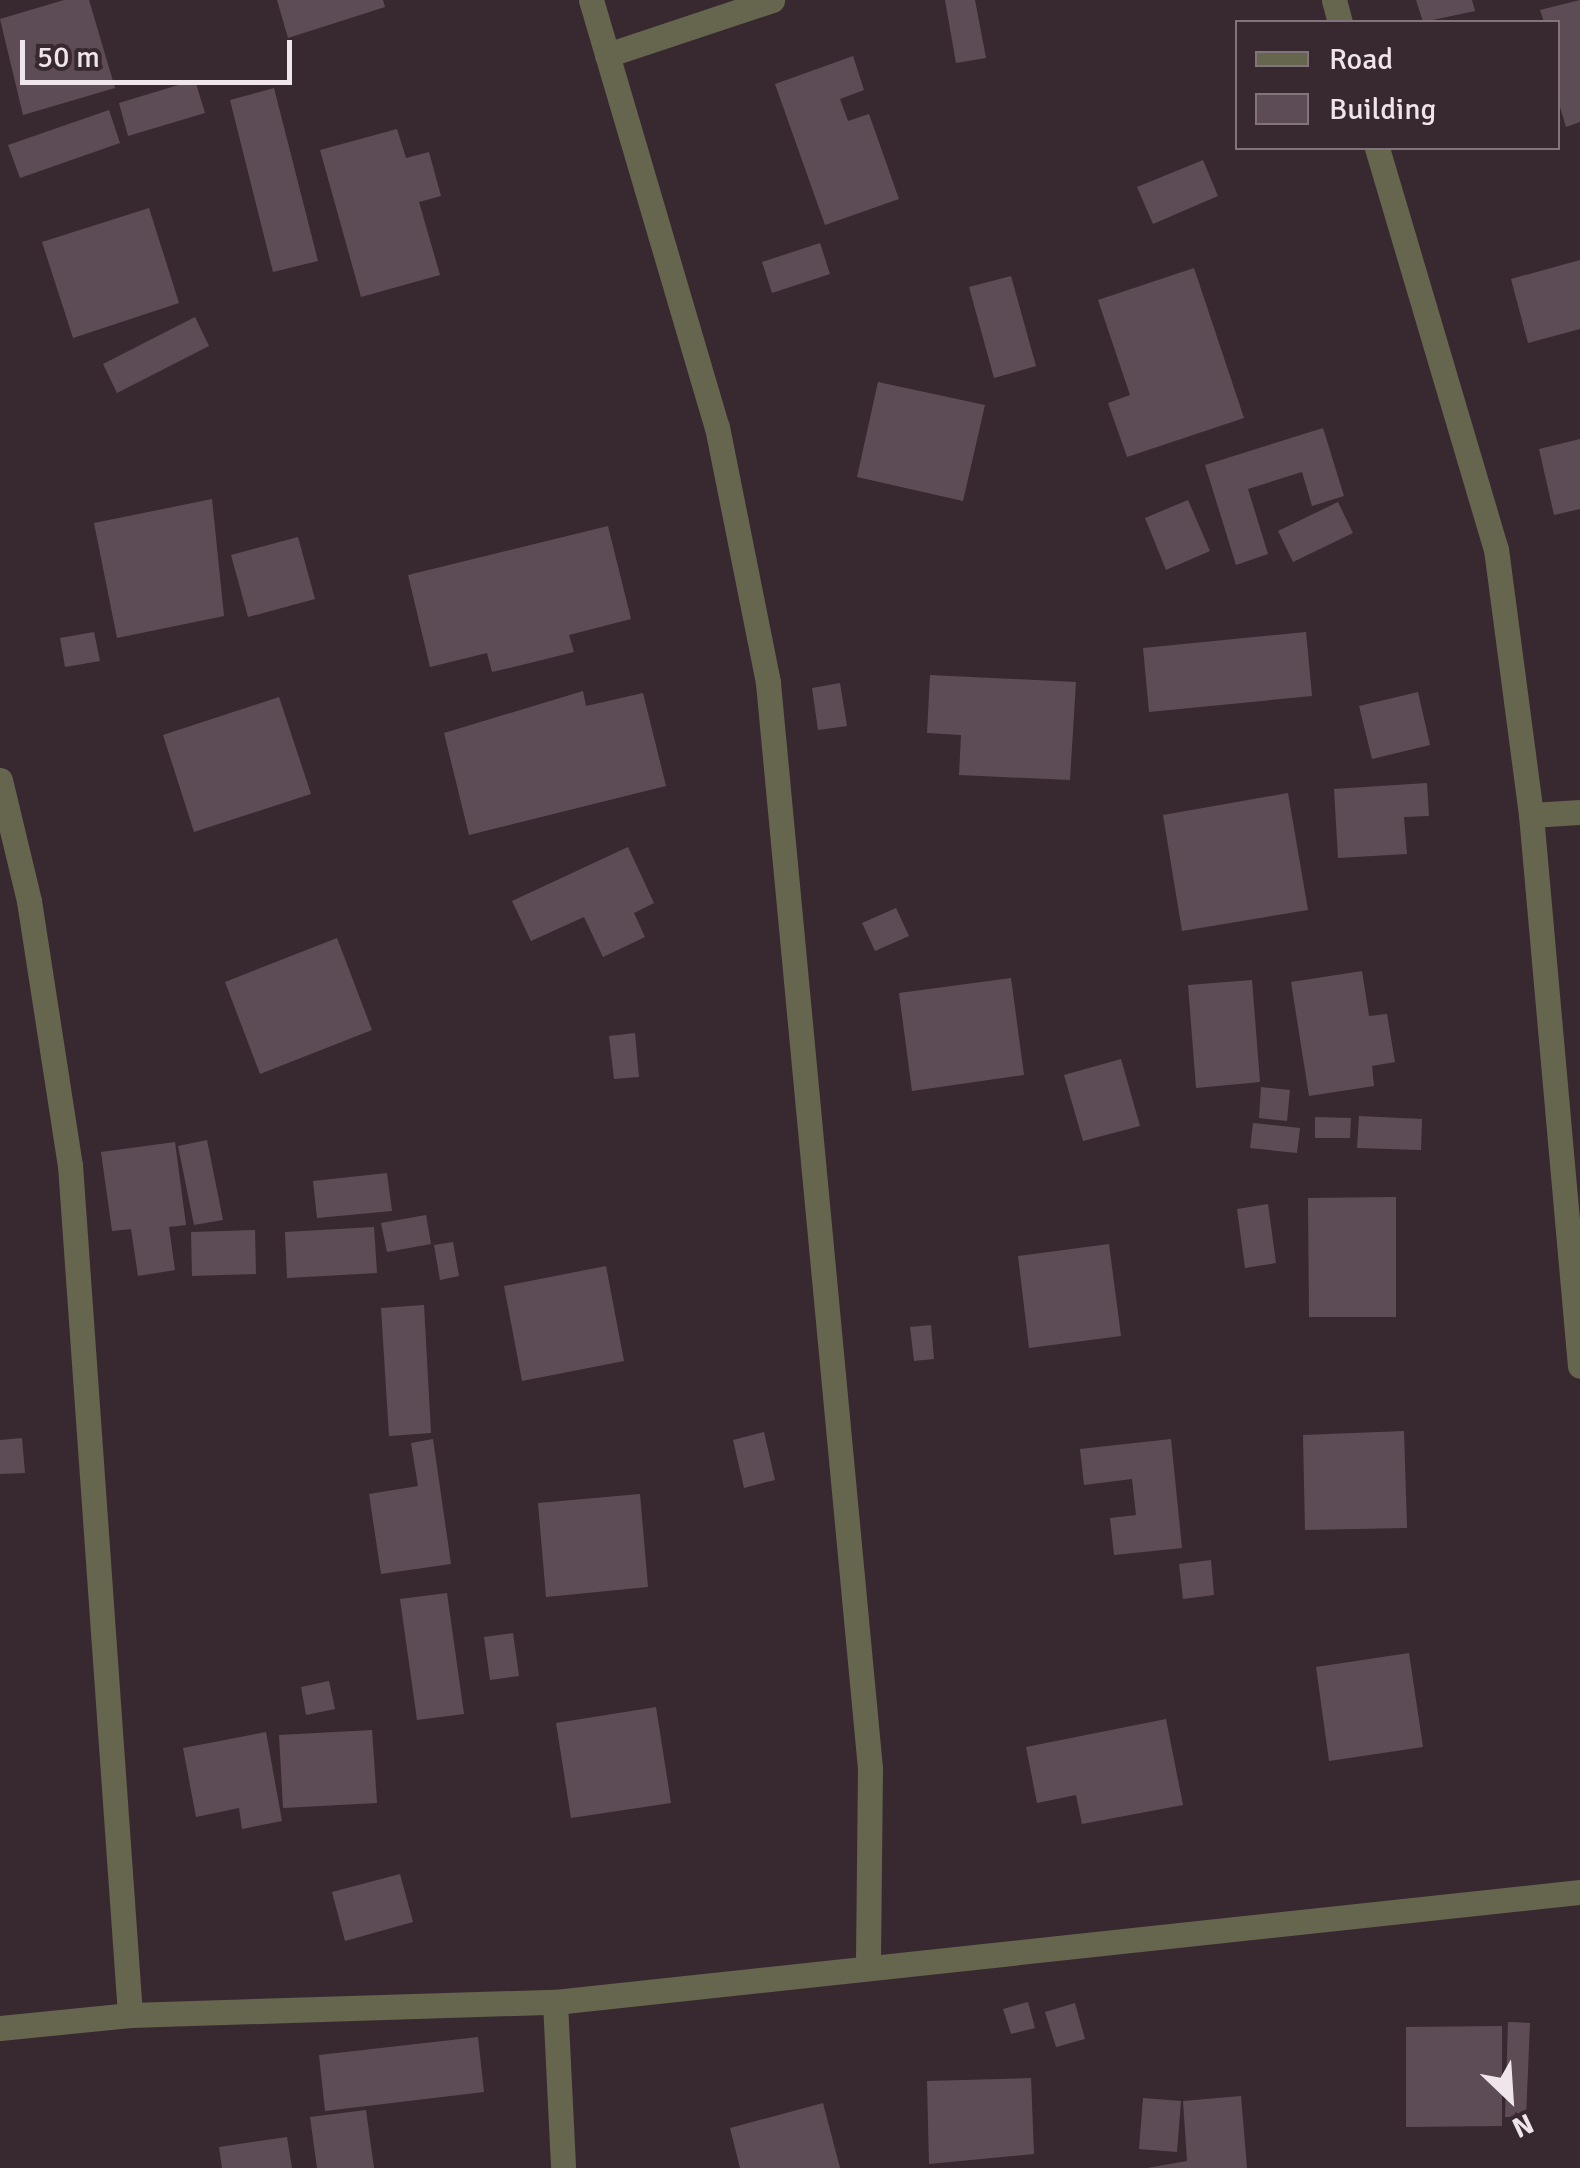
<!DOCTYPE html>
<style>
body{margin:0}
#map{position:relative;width:1580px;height:2168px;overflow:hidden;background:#382931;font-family:Signika,sans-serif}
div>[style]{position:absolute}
.building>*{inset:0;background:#5d4c55}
.minor>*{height:25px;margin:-12.5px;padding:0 12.5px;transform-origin:12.5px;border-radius:12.5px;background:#66654e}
span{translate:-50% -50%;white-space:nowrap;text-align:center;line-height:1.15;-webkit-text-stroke:10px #382931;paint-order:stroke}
.legend{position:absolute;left:1235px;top:20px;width:325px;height:130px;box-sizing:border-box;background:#382931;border:2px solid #81747b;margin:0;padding:12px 18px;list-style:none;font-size:30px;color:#efe5ea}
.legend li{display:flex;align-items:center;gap:20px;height:50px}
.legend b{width:50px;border:2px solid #81747b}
.north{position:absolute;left:1460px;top:2048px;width:100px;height:100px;-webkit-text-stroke:8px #382931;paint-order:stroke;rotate:155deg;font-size:28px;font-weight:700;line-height:40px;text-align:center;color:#efe5ea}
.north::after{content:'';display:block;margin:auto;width:35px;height:45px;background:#efe5ea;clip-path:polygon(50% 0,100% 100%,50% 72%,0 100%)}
.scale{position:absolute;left:20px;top:40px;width:272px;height:45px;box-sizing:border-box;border:5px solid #efe5ea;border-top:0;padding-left:12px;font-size:30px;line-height:35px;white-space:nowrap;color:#efe5ea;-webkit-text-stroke:8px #382931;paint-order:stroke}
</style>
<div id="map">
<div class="building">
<i style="clip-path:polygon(64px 0,89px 0,115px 88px,23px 115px,0 19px)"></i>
<i style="clip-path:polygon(277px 0,383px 0,385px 7px,288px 38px)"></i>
<i style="clip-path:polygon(945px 0,975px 0,986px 58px,956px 63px)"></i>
<i style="clip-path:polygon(1416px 0,1472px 0,1475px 11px,1423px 22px)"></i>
<i style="clip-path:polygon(1580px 0,1580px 122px,1566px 127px,1558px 100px,1558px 22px,1544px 22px,1540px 10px)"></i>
<i style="clip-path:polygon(853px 56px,864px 90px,840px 99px,848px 121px,869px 114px,899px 199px,825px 225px,775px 84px)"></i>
<i style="clip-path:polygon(195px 80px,205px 113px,128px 136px,119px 103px)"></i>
<i style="clip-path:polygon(274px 88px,318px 261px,273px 272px,230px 100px)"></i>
<i style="clip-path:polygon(109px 110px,120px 143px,20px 178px,8px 145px)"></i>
<i style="clip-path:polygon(397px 129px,406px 158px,429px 152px,441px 196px,419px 202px,440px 275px,361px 297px,320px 150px)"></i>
<i style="clip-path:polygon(1203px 160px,1218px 196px,1153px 224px,1137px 187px)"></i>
<i style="clip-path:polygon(149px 208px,179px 303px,73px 338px,42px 242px)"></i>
<i style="clip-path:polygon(820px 243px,830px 274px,772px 293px,762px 262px)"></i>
<i style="clip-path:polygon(1580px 260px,1580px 329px,1528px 343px,1511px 279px)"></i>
<i style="clip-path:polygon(1194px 268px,1244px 418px,1127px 457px,1108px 403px,1130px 395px,1098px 300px)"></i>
<i style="clip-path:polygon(1011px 276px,1036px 366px,994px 378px,969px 287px)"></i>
<i style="clip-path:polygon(195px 317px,209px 346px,117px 393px,103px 364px)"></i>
<i style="clip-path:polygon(878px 382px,985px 405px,963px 501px,857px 477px)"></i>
<i style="clip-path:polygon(1323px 428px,1344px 496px,1312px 506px,1302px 472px,1248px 489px,1268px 554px,1236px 565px,1205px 465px)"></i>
<i style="clip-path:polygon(1580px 439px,1580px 509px,1554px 515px,1539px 449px)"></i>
<i style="clip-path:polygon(212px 499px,224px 616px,117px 638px,94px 523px)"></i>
<i style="clip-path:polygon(1188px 500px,1210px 551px,1166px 570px,1145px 518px)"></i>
<i style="clip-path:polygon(1338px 502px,1353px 533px,1293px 562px,1278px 531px)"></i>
<i style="clip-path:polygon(608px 526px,631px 619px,569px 635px,574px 652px,534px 662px,492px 672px,487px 653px,430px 667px,408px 575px)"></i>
<i style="clip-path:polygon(298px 537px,315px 599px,248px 617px,231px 555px)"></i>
<i style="clip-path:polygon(94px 632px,100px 661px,65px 667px,60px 638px)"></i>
<i style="clip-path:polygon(1306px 632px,1312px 696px,1149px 712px,1143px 648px)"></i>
<i style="clip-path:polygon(930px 675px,1076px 682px,1070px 780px,959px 775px,961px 735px,927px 733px)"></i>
<i style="clip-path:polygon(840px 683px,847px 726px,818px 730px,812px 688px)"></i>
<i style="clip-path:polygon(583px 691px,586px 706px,643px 693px,666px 786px,469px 835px,444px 733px)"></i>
<i style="clip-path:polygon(1418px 692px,1430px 745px,1372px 759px,1359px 706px)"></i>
<i style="clip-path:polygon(279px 697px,311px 794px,194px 832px,163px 735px)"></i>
<i style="clip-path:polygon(1427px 783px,1429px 816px,1404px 817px,1407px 854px,1338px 858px,1334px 789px)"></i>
<i style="clip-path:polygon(1288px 793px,1308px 910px,1182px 931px,1163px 815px)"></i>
<i style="clip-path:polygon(628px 847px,654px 903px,634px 913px,645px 937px,603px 957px,584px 917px,531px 941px,512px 901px)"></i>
<i style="clip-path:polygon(896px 908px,909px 936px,875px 951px,862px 923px)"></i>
<i style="clip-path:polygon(337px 938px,372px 1030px,260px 1074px,225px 982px)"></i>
<i style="clip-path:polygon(1362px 971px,1369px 1016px,1387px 1014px,1395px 1062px,1372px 1066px,1374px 1086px,1309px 1096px,1291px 982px)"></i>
<i style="clip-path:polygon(1011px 978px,1024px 1075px,912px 1091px,899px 993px)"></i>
<i style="clip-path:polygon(1252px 980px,1260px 1082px,1196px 1088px,1188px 985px)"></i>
<i style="clip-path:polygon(635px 1033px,639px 1077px,614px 1079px,609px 1036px)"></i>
<i style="clip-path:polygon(1121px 1059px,1140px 1126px,1083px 1141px,1064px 1075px)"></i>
<i style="clip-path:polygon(1261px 1087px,1290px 1090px,1287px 1121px,1259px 1118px)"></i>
<i style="clip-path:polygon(1359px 1116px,1422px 1119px,1421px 1150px,1357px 1148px)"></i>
<i style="clip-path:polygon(1315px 1117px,1351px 1118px,1350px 1138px,1315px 1138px)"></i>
<i style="clip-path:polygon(1253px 1123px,1300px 1128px,1297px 1153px,1250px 1148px)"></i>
<i style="clip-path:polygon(207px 1140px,223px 1220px,194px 1225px,178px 1146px)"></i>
<i style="clip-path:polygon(175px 1142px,186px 1225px,169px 1227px,175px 1270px,138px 1276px,131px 1229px,112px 1231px,101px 1152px)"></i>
<i style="clip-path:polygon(387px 1173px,392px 1211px,317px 1218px,313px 1181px)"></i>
<i style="clip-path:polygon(1396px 1197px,1396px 1317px,1309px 1317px,1308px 1198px)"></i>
<i style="clip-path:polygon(1268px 1204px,1276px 1263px,1245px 1268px,1237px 1209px)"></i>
<i style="clip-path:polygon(426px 1215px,431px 1244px,387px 1252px,381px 1223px)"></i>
<i style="clip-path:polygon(374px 1227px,377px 1273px,287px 1278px,285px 1232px)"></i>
<i style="clip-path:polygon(255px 1230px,256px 1274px,192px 1276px,191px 1232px)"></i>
<i style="clip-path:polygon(453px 1242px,459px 1276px,440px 1280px,434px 1245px)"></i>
<i style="clip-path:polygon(1109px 1244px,1121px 1336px,1029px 1348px,1018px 1256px)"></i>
<i style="clip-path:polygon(606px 1266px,624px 1361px,522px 1381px,504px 1286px)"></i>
<i style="clip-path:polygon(424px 1305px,431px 1433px,389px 1436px,381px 1308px)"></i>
<i style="clip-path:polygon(931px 1325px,934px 1359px,914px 1361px,910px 1327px)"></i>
<i style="clip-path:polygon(1404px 1431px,1407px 1528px,1305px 1530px,1303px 1435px)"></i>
<i style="clip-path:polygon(764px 1432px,775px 1480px,744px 1488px,733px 1440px)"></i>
<i style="clip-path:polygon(22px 1438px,25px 1473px,0 1474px,0 1440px)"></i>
<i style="clip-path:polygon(433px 1439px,451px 1564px,381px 1574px,369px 1494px,418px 1486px,411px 1443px)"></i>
<i style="clip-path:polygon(1171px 1439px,1182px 1548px,1114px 1555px,1110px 1518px,1136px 1515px,1132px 1479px,1084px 1485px,1080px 1449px)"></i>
<i style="clip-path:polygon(640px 1494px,648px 1587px,546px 1597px,538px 1503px)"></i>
<i style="clip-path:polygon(1211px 1560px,1214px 1595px,1183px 1599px,1179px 1564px)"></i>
<i style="clip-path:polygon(447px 1593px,464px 1714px,417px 1720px,400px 1599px)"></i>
<i style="clip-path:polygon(513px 1633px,519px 1676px,490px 1680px,484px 1637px)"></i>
<i style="clip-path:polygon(1409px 1653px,1423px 1747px,1329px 1761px,1316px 1667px)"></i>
<i style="clip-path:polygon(329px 1681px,335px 1709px,306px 1715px,301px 1687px)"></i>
<i style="clip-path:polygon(656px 1707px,671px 1803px,571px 1818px,556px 1723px)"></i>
<i style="clip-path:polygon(1166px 1719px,1183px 1805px,1082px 1824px,1076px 1795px,1037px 1803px,1026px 1747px)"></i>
<i style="clip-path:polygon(372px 1730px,377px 1803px,283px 1808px,279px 1735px)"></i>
<i style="clip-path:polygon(266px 1732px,282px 1821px,242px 1829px,239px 1808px,196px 1817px,183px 1748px)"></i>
<i style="clip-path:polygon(400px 1874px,413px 1922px,345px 1941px,332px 1892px)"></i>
<i style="clip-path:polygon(1028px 2002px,1035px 2028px,1011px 2034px,1003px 2009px)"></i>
<i style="clip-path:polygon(1075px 2003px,1085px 2039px,1056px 2047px,1045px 2012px)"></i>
<i style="clip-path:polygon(1508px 2022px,1530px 2023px,1526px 2118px,1505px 2117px)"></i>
<i style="clip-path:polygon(1502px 2026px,1502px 2126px,1406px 2127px,1406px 2027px)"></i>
<i style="clip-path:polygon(478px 2037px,484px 2092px,325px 2111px,319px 2055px)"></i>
<i style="clip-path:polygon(1031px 2078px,1034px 2154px,929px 2164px,927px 2081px)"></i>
<i style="clip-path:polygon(1241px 2096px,1247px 2168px,1147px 2168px,1187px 2161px,1183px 2101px)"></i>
<i style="clip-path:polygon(1143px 2098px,1181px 2101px,1177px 2152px,1139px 2149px)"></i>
<i style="clip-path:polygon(823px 2103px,840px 2168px,740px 2168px,730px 2128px)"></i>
<i style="clip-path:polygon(366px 2110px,374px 2168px,317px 2168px,310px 2117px)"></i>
<i style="clip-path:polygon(287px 2137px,292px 2168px,222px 2168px,219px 2147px)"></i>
</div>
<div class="minor">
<i style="left:591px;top:0;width:445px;rotate:73.6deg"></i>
<i style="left:717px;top:427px;width:261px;rotate:78.7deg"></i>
<i style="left:768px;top:683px;width:1090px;rotate:84.63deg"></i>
<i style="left:870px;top:1768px;width:198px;rotate:90.6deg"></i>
<i style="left:1334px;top:0;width:23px;rotate:75deg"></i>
<i style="left:607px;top:55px;width:174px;rotate:-18.4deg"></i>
<i style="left:1377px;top:148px;width:418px;rotate:73.5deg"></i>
<i style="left:1496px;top:549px;width:268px;rotate:82.5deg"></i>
<i style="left:1531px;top:815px;width:553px;rotate:84.92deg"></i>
<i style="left:0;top:780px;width:124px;rotate:76.5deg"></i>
<i style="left:29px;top:901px;width:267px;rotate:81.2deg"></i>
<i style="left:70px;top:1165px;width:852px;rotate:85.96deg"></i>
<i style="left:1531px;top:815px;width:49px;rotate:-3.5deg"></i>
<i style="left:555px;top:2002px;width:166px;rotate:87.2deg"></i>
<i style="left:0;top:2028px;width:131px;rotate:-5.7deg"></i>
<i style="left:130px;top:2015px;width:425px;rotate:-1.8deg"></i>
<i style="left:555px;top:2002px;width:1031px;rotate:-6.13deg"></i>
</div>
<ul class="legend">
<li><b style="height:12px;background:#66654e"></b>Road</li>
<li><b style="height:28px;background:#5d4c55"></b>Building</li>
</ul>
<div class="north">N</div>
<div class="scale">50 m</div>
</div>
